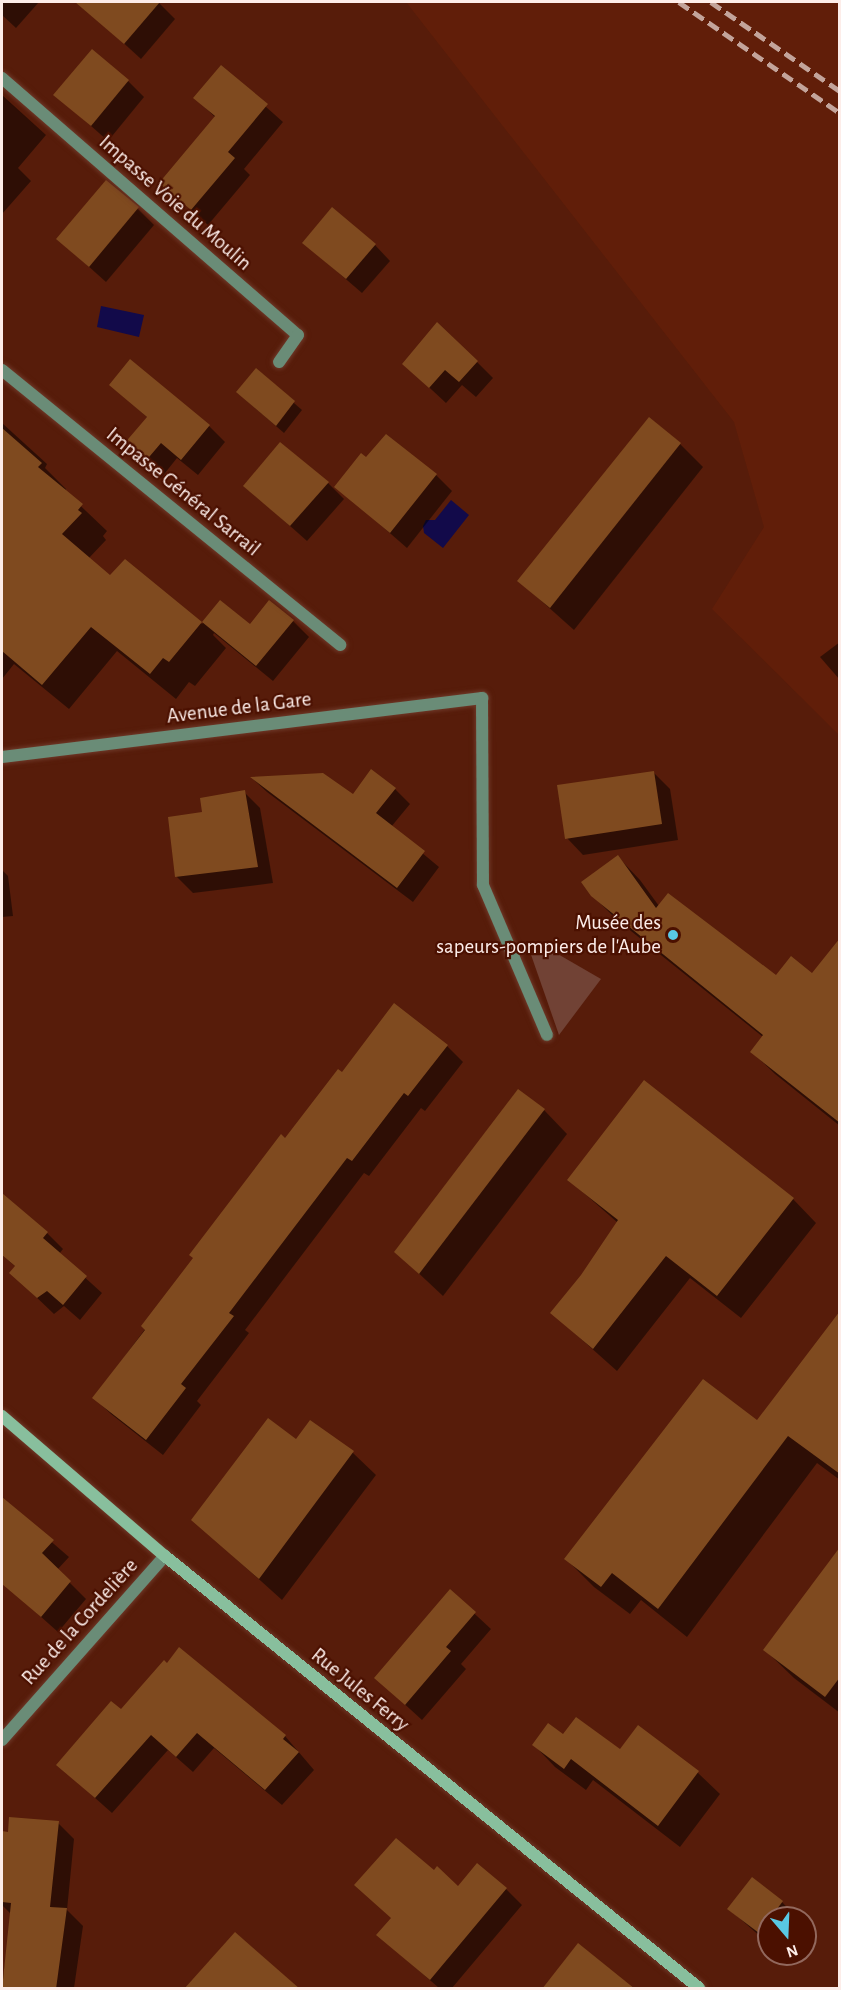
<!DOCTYPE html>
<meta charset="utf-8">
<style>
body{margin:0}
#map{position:relative;width:841px;height:1990px;overflow:hidden;background:#571c0a;font-family:"Alegreya Sans",sans-serif}
div>[style]{position:absolute}
.built>*{inset:0;background:#611e09}
.green>*{inset:0;background:#714235}
.water>*{inset:0;background:#120a4a}
.shadow>*{inset:0;background:#0007}
.building>*{inset:0;background:#7f4a1f}
.roads{filter:drop-shadow(0 0 2px #6e3929) drop-shadow(0 0 2px #6e3929)}
.street>*{height:12px;margin:-6px;padding:0 6px;transform-origin:6px;border-radius:6px;background:#6a8c77}
.secondary>*{height:12px;margin:-6px;padding:0 6px;transform-origin:6px;border-radius:6px;background:#88bf9d}
.rail>*{height:4.5px;margin-top:-2.25px;transform-origin:0;background:repeating-linear-gradient(90deg,#c3a49b 0 12px,transparent 0 18px)}
.dots>*{width:16px;height:16px;translate:-50% -50%;box-sizing:border-box;border:3px solid #4b1000;border-radius:50%}
span{translate:-50% -50%;white-space:nowrap;text-align:center;line-height:1.15;-webkit-text-stroke:4.5px #4b1000;paint-order:stroke}
.street-label{font-size:21px;color:#fdede9}
.poi-label{font-size:21px;color:#fdede9}
.right{translate:-100% -50%;text-align:right}
.frame{position:absolute;inset:0;border:3px solid #fdede9;pointer-events:none}
.north{position:absolute;left:757px;top:1906px;width:60px;height:60px;box-sizing:border-box;background:#4b1000;border:2px solid #92685d;border-radius:50%;rotate:161deg;font-size:16px;font-weight:700;line-height:24px;text-align:center;color:#fdede9}
.north::after{content:'';display:block;margin:auto;width:21px;height:27px;background:#59c8e4;clip-path:polygon(50% 0,100% 100%,50% 72%,0 100%)}
</style>
<div id="map">
<div class="built">
<i style="clip-path:polygon(406px 2px,839px 2px,839px 735px,712px 609px,764px 527px,734px 422px)"></i>
</div>
<div class="green">
<i style="clip-path:polygon(537px 942px,601px 979px,559px 1035px,529px 949px)"></i>
</div>
<div class="water">
<i style="clip-path:polygon(101px 306px,144px 315px,139px 337px,97px 327px)"></i>
<i style="clip-path:polygon(451px 500px,469px 515px,443px 548px,424px 533px,423px 526px,426px 520px,435px 520px)"></i>
</div>
<div class="shadow">
<i style="clip-path:polygon(2px 2px,39px 2px,16px 28px,2px 15px)"></i>
<i style="clip-path:polygon(104px 2px,158px 2px,175px 19px,141px 59px,93px 15px)"></i>
<i style="clip-path:polygon(221px 67px,283px 122px,244px 169px,250px 175px,208px 225px,161px 183px,216px 118px,195px 98px)"></i>
<i style="clip-path:polygon(128px 81px,144px 97px,108px 141px,55px 94px)"></i>
<i style="clip-path:polygon(2px 95px,46px 135px,18px 168px,31px 181px,2px 214px)"></i>
<i style="clip-path:polygon(138px 209px,154px 225px,106px 282px,58px 239px)"></i>
<i style="clip-path:polygon(304px 243px,375px 245px,390px 261px,362px 293px)"></i>
<i style="clip-path:polygon(477px 362px,493px 378px,476px 397px,462px 385px,446px 403px,404px 364px)"></i>
<i style="clip-path:polygon(256px 370px,302px 410px,284px 433px,246px 400px)"></i>
<i style="clip-path:polygon(111px 385px,209px 426px,225px 442px,198px 475px,177px 458px,161px 478px,125px 445px,148px 418px)"></i>
<i style="clip-path:polygon(2px 423px,47px 464px,45px 468px,66px 489px,65px 491px,107px 531px,103px 536px,106px 540px,89px 558px,111px 577px,125px 561px,202px 624px,220px 602px,250px 626px,293px 621px,309px 637px,273px 681px,214px 633px,213px 635px,226px 648px,195px 686px,189px 682px,176px 699px,117px 651px,69px 709px,14px 664px,2px 679px)"></i>
<i style="clip-path:polygon(680px 444px,703px 467px,574px 630px,519px 581px)"></i>
<i style="clip-path:polygon(367px 459px,436px 475px,452px 491px,407px 548px,336px 486px)"></i>
<i style="clip-path:polygon(328px 483px,344px 499px,307px 541px,245px 486px)"></i>
<i style="clip-path:polygon(840px 642px,840px 680px,820px 657px)"></i>
<i style="clip-path:polygon(654px 773px,670px 789px,678px 840px,583px 855px,567px 838px)"></i>
<i style="clip-path:polygon(253px 779px,353px 796px,395px 789px,410px 804px,391px 827px,439px 867px,413px 902px,267px 792px)"></i>
<i style="clip-path:polygon(244px 792px,260px 808px,273px 883px,193px 893px,177px 877px,204px 814px)"></i>
<i style="clip-path:polygon(618px 857px,640px 880px,659px 906px,776px 977px,813px 975px,840px 940px,840px 1126px,775px 1074px,752px 1052px,763px 1037px,616px 919px,592px 895px)"></i>
<i style="clip-path:polygon(2px 870px,8px 876px,13px 916px,2px 917px)"></i>
<i style="clip-path:polygon(447px 1046px,463px 1062px,425px 1111px,421px 1108px,369px 1176px,364px 1173px,245px 1330px,249px 1333px,197px 1401px,201px 1405px,163px 1455px,111px 1414px,94px 1398px,285px 1140px,342px 1074px)"></i>
<i style="clip-path:polygon(644px 1082px,793px 1199px,816px 1223px,741px 1318px,690px 1278px,617px 1371px,552px 1313px,582px 1275px,618px 1223px,569px 1180px)"></i>
<i style="clip-path:polygon(518px 1091px,544px 1110px,567px 1134px,443px 1296px,396px 1252px)"></i>
<i style="clip-path:polygon(8px 1200px,47px 1233px,63px 1249px,59px 1254px,102px 1293px,80px 1320px,64px 1306px,54px 1314px,11px 1273px,16px 1267px,2px 1255px,2px 1207px)"></i>
<i style="clip-path:polygon(840px 1314px,840px 1480px,817px 1463px,687px 1637px,641px 1600px,630px 1614px,594px 1587px,566px 1559px,758px 1422px)"></i>
<i style="clip-path:polygon(311px 1422px,353px 1453px,376px 1475px,282px 1600px,193px 1520px,297px 1441px)"></i>
<i style="clip-path:polygon(2px 1499px,69px 1557px,57px 1570px,86px 1599px,58px 1632px,12px 1591px,21px 1580px,2px 1563px)"></i>
<i style="clip-path:polygon(840px 1550px,840px 1713px,794px 1678px,765px 1650px)"></i>
<i style="clip-path:polygon(450px 1591px,491px 1629px,461px 1664px,466px 1669px,422px 1720px,376px 1678px)"></i>
<i style="clip-path:polygon(121px 1711px,285px 1736px,314px 1770px,282px 1805px,214px 1748px,193px 1772px,168px 1750px,112px 1813px,58px 1765px)"></i>
<i style="clip-path:polygon(638px 1727px,698px 1773px,720px 1794px,680px 1847px,593px 1780px,586px 1790px,555px 1767px,534px 1745px,564px 1736px,620px 1751px)"></i>
<i style="clip-path:polygon(58px 1823px,74px 1839px,67px 1910px,83px 1926px,74px 1988px,2px 1988px,11px 1914px,2px 1905px,2px 1864px,5px 1833px)"></i>
<i style="clip-path:polygon(434px 1872px,458px 1888px,506px 1889px,522px 1905px,452px 1988px,439px 1988px,378px 1935px)"></i>
<i style="clip-path:polygon(782px 1902px,797px 1918px,769px 1918px,769px 1944px,729px 1909px)"></i>
</div>
<div class="building">
<i style="clip-path:polygon(75px 2px,160px 2px,124px 44px)"></i>
<i style="clip-path:polygon(92px 49px,129px 80px,91px 126px,53px 95px)"></i>
<i style="clip-path:polygon(221px 65px,268px 104px,228px 152px,235px 158px,191px 210px,159px 183px,215px 116px,193px 98px)"></i>
<i style="clip-path:polygon(106px 180px,139px 207px,89px 267px,56px 239px)"></i>
<i style="clip-path:polygon(332px 207px,376px 244px,346px 279px,302px 243px)"></i>
<i style="clip-path:polygon(437px 322px,478px 361px,459px 382px,445px 370px,429px 388px,402px 364px)"></i>
<i style="clip-path:polygon(130px 359px,210px 425px,181px 460px,161px 443px,144px 463px,123px 445px,147px 417px,109px 385px)"></i>
<i style="clip-path:polygon(256px 368px,295px 401px,276px 426px,236px 392px)"></i>
<i style="clip-path:polygon(649px 417px,681px 443px,550px 608px,517px 581px)"></i>
<i style="clip-path:polygon(2px 428px,42px 463px,38px 467px,83px 504px,78px 510px,82px 513px,62px 534px,110px 575px,125px 559px,202px 622px,169px 662px,163px 658px,150px 674px,91px 627px,42px 685px,2px 651px)"></i>
<i style="clip-path:polygon(386px 434px,437px 474px,390px 533px,334px 487px,361px 453px,366px 457px)"></i>
<i style="clip-path:polygon(280px 442px,329px 482px,290px 526px,243px 486px)"></i>
<i style="clip-path:polygon(220px 600px,250px 624px,269px 600px,294px 620px,256px 666px,202px 622px)"></i>
<i style="clip-path:polygon(371px 769px,396px 788px,376px 813px,425px 851px,397px 888px,250px 777px,323px 773px,353px 794px)"></i>
<i style="clip-path:polygon(654px 771px,662px 824px,565px 839px,557px 785px)"></i>
<i style="clip-path:polygon(245px 790px,258px 867px,175px 877px,168px 817px,202px 812px,200px 798px)"></i>
<i style="clip-path:polygon(618px 855px,656px 908px,668px 893px,776px 975px,791px 956px,812px 973px,840px 938px,840px 1123px,750px 1052px,763px 1035px,591px 896px,581px 882px)"></i>
<i style="clip-path:polygon(394px 1003px,448px 1045px,408px 1096px,404px 1093px,352px 1161px,347px 1158px,229px 1313px,234px 1316px,181px 1384px,186px 1388px,146px 1440px,92px 1398px,145px 1330px,141px 1326px,193px 1258px,189px 1255px,281px 1134px,285px 1138px,338px 1069px,342px 1072px)"></i>
<i style="clip-path:polygon(644px 1080px,794px 1198px,717px 1296px,666px 1256px,593px 1349px,550px 1313px,581px 1275px,618px 1220px,567px 1180px)"></i>
<i style="clip-path:polygon(518px 1089px,545px 1109px,419px 1274px,394px 1252px)"></i>
<i style="clip-path:polygon(2px 1193px,48px 1232px,43px 1238px,87px 1276px,63px 1305px,47px 1291px,37px 1298px,9px 1273px,15px 1266px,2px 1255px)"></i>
<i style="clip-path:polygon(840px 1311px,840px 1474px,788px 1436px,658px 1609px,612px 1573px,601px 1587px,564px 1559px,703px 1379px,757px 1420px)"></i>
<i style="clip-path:polygon(268px 1418px,296px 1439px,310px 1420px,354px 1451px,259px 1579px,191px 1520px)"></i>
<i style="clip-path:polygon(2px 1497px,54px 1540px,42px 1553px,71px 1581px,41px 1617px,2px 1584px)"></i>
<i style="clip-path:polygon(840px 1547px,840px 1677px,825px 1697px,763px 1650px)"></i>
<i style="clip-path:polygon(450px 1589px,476px 1612px,446px 1647px,451px 1651px,405px 1705px,374px 1678px)"></i>
<i style="clip-path:polygon(179px 1647px,286px 1735px,283px 1739px,299px 1752px,265px 1790px,197px 1733px,176px 1757px,151px 1735px,95px 1798px,56px 1765px,111px 1701px,121px 1709px,164px 1660px,167px 1663px)"></i>
<i style="clip-path:polygon(576px 1717px,620px 1749px,638px 1725px,699px 1771px,658px 1826px,571px 1759px,564px 1769px,532px 1745px,548px 1723px,563px 1734px)"></i>
<i style="clip-path:polygon(9px 1817px,59px 1821px,50px 1907px,67px 1908px,56px 1989px,2px 1989px,11px 1903px,2px 1902px,2px 1831px,8px 1832px)"></i>
<i style="clip-path:polygon(396px 1838px,434px 1870px,437px 1866px,458px 1886px,477px 1863px,507px 1888px,430px 1980px,376px 1935px,391px 1918px,354px 1885px)"></i>
<i style="clip-path:polygon(752px 1877px,783px 1901px,759px 1933px,727px 1909px)"></i>
<i style="clip-path:polygon(235px 1932px,300px 1989px,184px 1989px)"></i>
<i style="clip-path:polygon(578px 1943px,635px 1989px,542px 1989px)"></i>
</div>
<div class="roads">
<div class="street">
<i style="left:2px;top:78px;width:392px;rotate:41deg"></i>
<i style="left:298px;top:335px;width:33px;rotate:125deg"></i>
<i style="left:2px;top:370px;width:436px;rotate:39.1deg"></i>
<i style="left:2px;top:757px;width:484px;rotate:-7deg"></i>
<i style="left:482px;top:698px;width:187px;rotate:89.7deg"></i>
<i style="left:483px;top:885px;width:163px;rotate:66.9deg"></i>
<i style="left:2px;top:1740px;width:246px;rotate:-48.5deg"></i>
</div>
<div class="secondary">
<i style="left:2px;top:1416px;width:215px;rotate:40.7deg"></i>
<i style="left:165px;top:1556px;width:687px;rotate:38.97deg"></i>
</div>
</div>
<div class="rail">
<i style="left:679px;top:2px;width:196px;rotate:34.6deg"></i>
<i style="left:711px;top:2px;width:157px;rotate:34.6deg"></i>
</div>
<div class="dots">
<i style="left:673px;top:935px;background:#59c8e4"></i>
</div>
<div class="street-label">
<span style="left:175px;top:203px;rotate:41deg">Impasse Voie du Moulin</span>
<span style="left:183px;top:492px;rotate:39deg">Impasse Général Sarrail</span>
<span style="left:239px;top:708px;rotate:-7deg">Avenue de la Gare</span>
<span style="left:80px;top:1622px;rotate:-48deg">Rue de la Cordelière</span>
<span style="left:360px;top:1690px;rotate:39deg">Rue Jules Ferry</span>
</div>
<div class="poi-label">
<span class="right" style="left:661px;top:935px">Musée des<br>sapeurs-pompiers de l'Aube</span>
</div>
<div class="frame"></div>
<div class="north">N</div>
</div>
